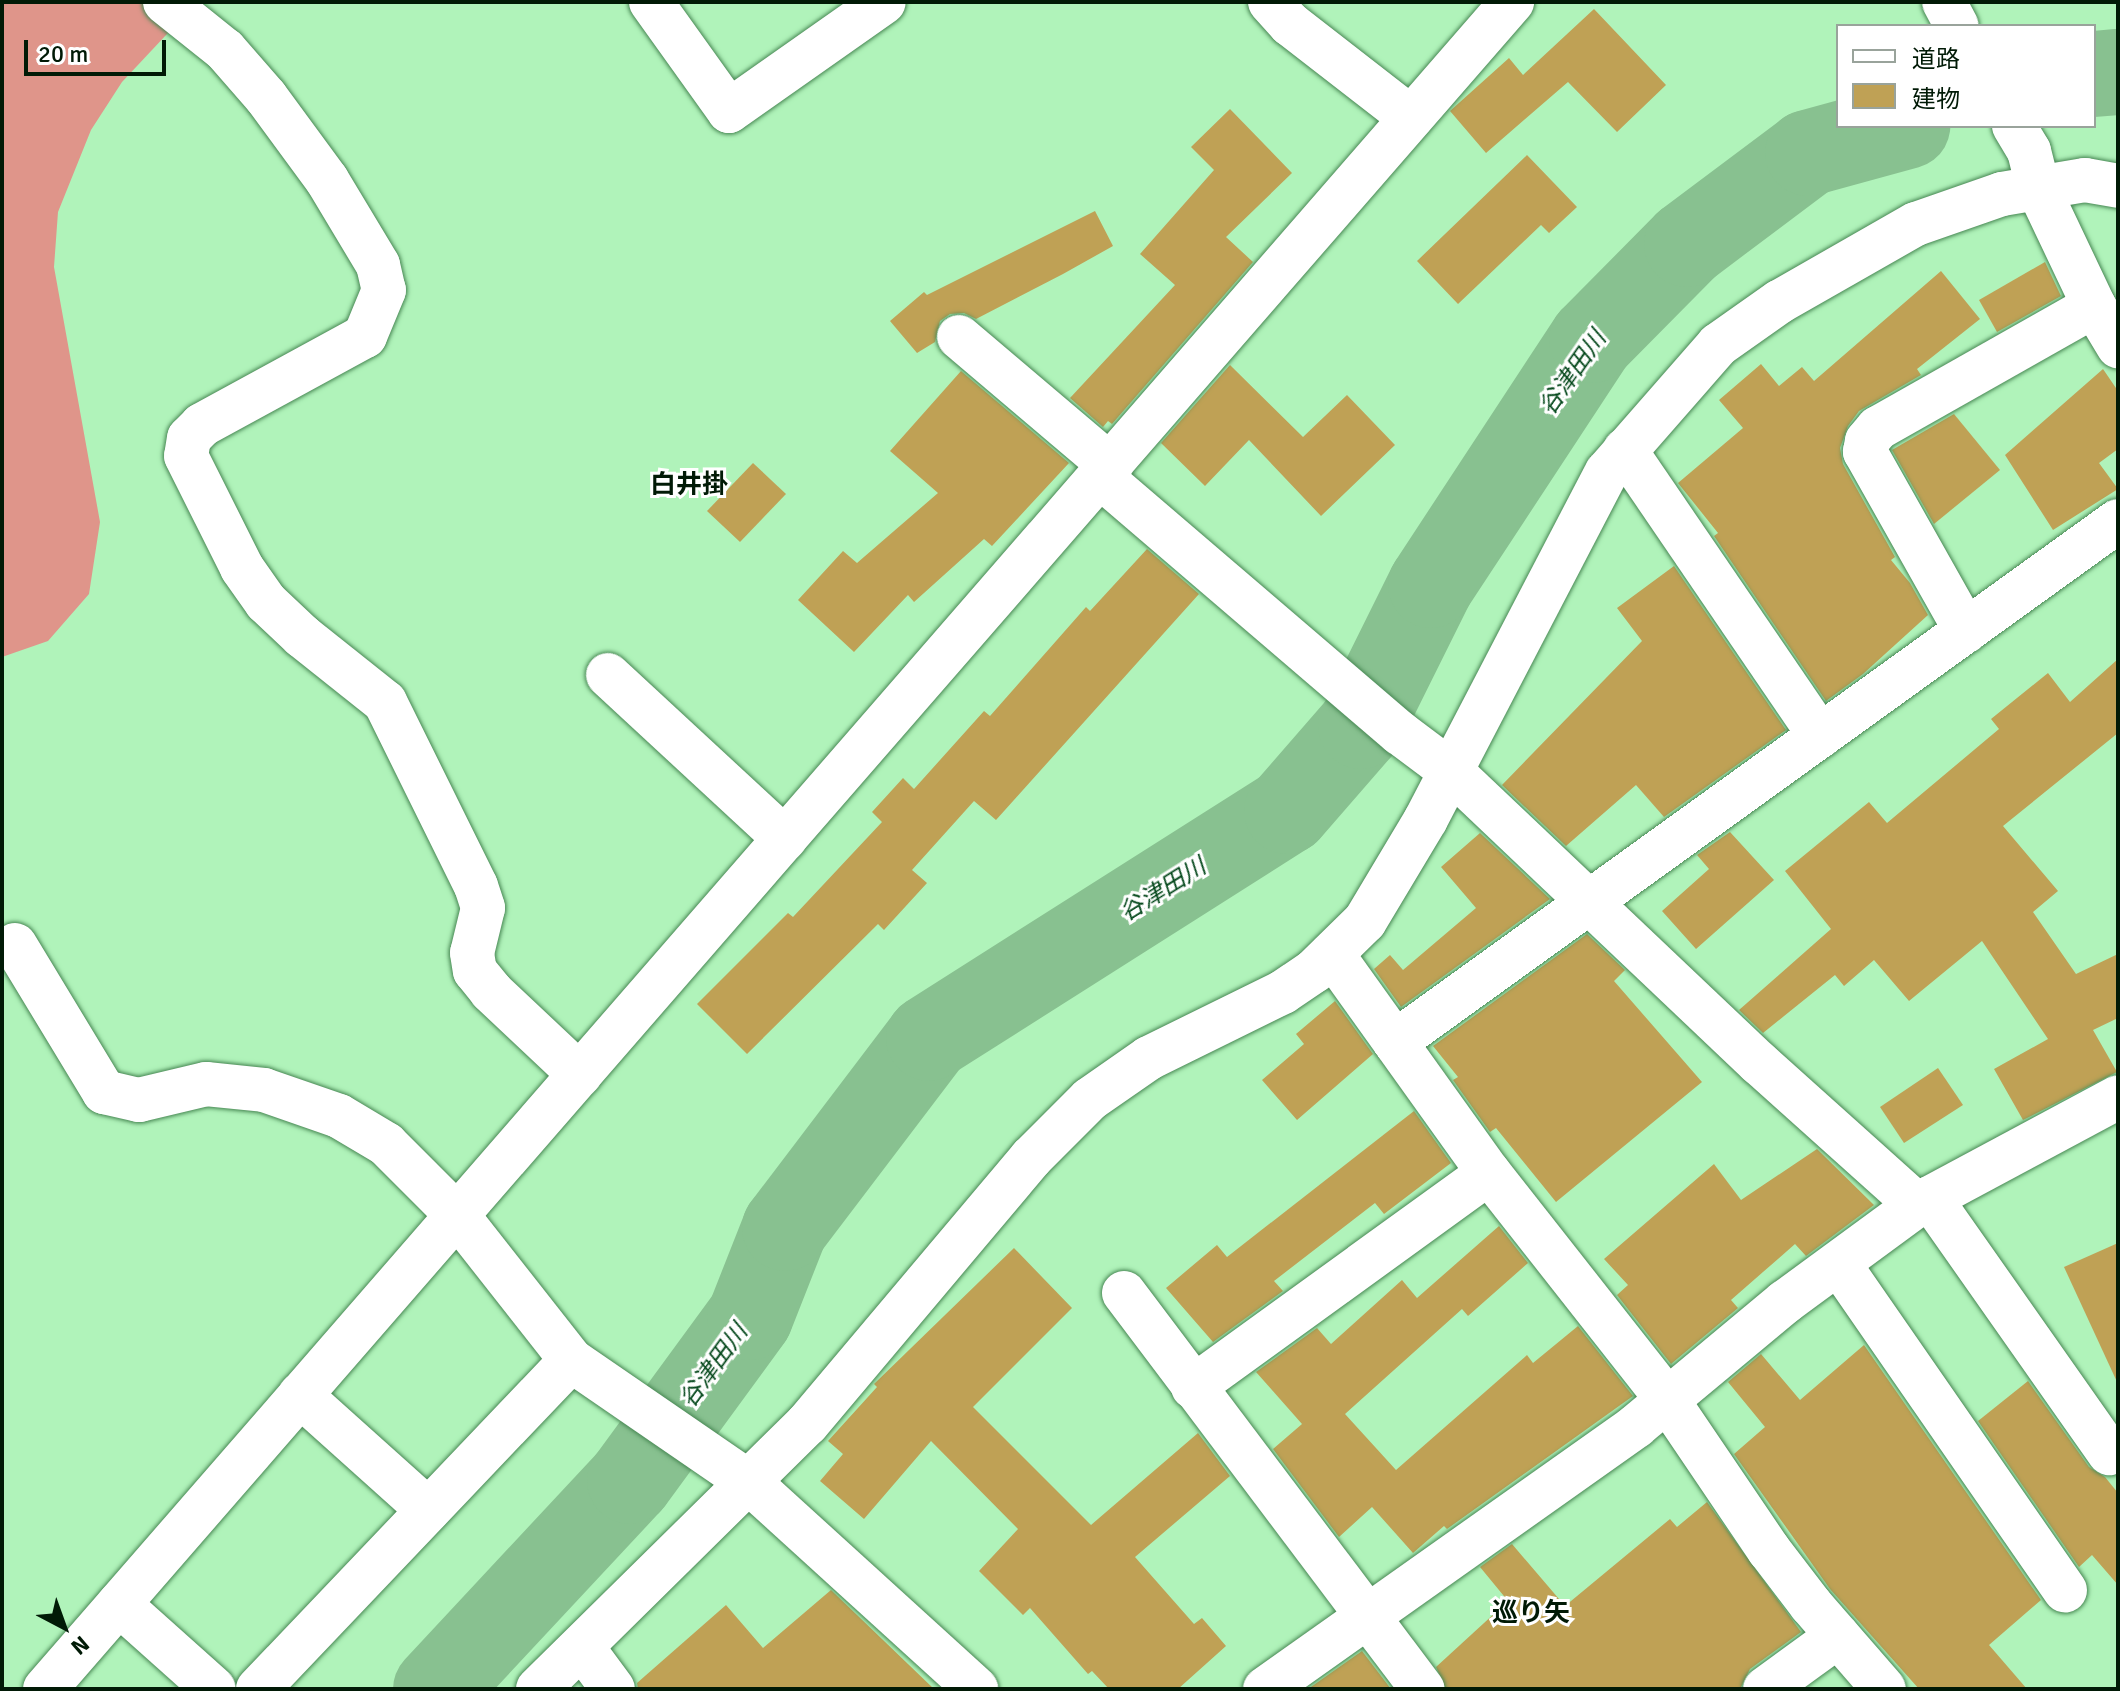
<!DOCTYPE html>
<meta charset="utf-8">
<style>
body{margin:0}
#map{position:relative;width:2120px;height:1691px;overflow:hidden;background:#b0f3ba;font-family:Signika,"Noto Sans JP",sans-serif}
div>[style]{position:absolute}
.forest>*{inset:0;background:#df958a}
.river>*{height:86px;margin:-43px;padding:0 43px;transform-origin:43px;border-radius:43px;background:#88c190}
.building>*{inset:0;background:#bfa155}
.roads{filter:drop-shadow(0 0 2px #478753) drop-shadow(0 0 2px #478753)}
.street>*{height:44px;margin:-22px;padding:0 22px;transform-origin:22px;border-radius:22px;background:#fff}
span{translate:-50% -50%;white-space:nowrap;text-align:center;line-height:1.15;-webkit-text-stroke:6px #fff;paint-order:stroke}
.water-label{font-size:24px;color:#03471a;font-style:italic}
.quarter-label{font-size:26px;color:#011a06;font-weight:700}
.frame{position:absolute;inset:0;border:4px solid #011a06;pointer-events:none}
.legend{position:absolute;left:1836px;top:24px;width:260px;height:104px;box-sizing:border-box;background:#fff;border:2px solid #99a39b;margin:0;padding:10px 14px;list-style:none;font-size:24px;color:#011a06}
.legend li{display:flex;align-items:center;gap:16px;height:40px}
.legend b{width:40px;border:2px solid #99a39b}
.north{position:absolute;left:24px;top:1587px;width:80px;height:80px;-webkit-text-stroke:6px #fff;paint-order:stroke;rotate:139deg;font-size:22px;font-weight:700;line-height:32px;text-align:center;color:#011a06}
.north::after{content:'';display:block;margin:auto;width:28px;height:36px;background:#011a06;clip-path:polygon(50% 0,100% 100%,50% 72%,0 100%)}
.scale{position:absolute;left:24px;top:40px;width:142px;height:36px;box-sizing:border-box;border:4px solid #011a06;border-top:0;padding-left:10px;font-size:24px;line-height:28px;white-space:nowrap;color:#011a06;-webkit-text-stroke:6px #fff;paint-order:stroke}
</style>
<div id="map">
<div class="forest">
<i style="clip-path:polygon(2px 2px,197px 2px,122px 82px,91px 130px,58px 212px,54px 267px,100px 522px,89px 594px,48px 641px,2px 657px)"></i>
</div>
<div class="river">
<i style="left:2094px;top:74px;width:24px;rotate:-5deg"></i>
<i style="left:436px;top:1689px;width:284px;rotate:-47deg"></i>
<i style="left:630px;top:1481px;width:203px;rotate:-53.8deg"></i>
<i style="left:750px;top:1317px;width:96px;rotate:-68.5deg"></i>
<i style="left:785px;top:1228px;width:238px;rotate:-52.8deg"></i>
<i style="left:929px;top:1038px;width:424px;rotate:-32.4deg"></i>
<i style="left:1287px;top:811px;width:113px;rotate:-49deg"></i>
<i style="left:1361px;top:726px;width:157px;rotate:-63.6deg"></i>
<i style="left:1431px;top:585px;width:293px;rotate:-56.7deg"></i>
<i style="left:1592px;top:340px;width:135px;rotate:-45.3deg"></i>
<i style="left:1687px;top:244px;width:151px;rotate:-36.9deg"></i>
<i style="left:1808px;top:153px;width:103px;rotate:-15.3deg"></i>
</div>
<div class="building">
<i style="clip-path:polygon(1594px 9px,1666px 85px,1617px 132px,1568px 82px,1486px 153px,1450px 111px,1509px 58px,1523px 75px)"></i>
<i style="clip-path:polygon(1230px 109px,1292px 173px,1226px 237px,1253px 262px,1112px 424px,1108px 421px,1103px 427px,1070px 398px,1175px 285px,1140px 254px,1214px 170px,1191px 147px)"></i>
<i style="clip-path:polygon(1527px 155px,1577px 207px,1549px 233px,1541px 225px,1458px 304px,1417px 261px)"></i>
<i style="clip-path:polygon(1095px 211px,1113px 246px,1063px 274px,976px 319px,964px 313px,950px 314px,940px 321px,935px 342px,917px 353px,890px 321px,924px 292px,927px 295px)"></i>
<i style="clip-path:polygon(2045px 262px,2061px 296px,1997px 332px,1979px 300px)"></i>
<i style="clip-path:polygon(1941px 271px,1980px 319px,1917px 369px,1921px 375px,1859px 411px,1848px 426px,1840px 448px,1843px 464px,1895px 557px,1891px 560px,1910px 583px,1928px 615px,1863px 674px,1826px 701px,1714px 536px,1718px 533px,1678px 483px,1743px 428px,1719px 400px,1761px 364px,1779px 386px,1802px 367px,1814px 381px)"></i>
<i style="clip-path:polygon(1230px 365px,1303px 437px,1347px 395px,1395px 445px,1321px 516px,1249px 440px,1205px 486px,1161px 443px)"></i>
<i style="clip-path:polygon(2103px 369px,2118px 391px,2118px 449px,2099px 463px,2118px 489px,2053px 530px,2005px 455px)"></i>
<i style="clip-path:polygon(961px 371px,1069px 463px,992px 546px,984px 539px,914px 602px,908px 595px,854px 652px,798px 600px,843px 551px,857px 563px,938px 493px,890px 451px)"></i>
<i style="clip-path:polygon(1954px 414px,2000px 470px,1934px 524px,1892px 450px)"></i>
<i style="clip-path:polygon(753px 463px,786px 494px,740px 542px,707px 511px)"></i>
<i style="clip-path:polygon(1147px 549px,1199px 594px,996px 820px,974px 801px,912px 870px,927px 883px,884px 930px,878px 924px,747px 1054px,697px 1004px,788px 913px,793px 917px,882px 822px,872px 812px,903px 778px,914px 789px,984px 711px,990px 716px,1086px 607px,1090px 611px)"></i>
<i style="clip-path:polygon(1674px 566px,1786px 730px,1664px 817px,1636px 785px,1566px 846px,1502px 785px,1642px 641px,1617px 608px)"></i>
<i style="clip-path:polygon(2118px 659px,2118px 733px,2003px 826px,2058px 891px,2033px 912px,2076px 974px,2118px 954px,2118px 1018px,2093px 1030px,2117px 1072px,2023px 1120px,1994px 1069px,2048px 1039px,1982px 941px,1909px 1001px,1874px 960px,1844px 986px,1835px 975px,1763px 1033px,1739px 1010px,1831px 929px,1785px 871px,1869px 802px,1887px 823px,1999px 729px,1991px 719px,2048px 673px,2070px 702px)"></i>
<i style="clip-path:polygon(1730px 832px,1774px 880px,1696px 949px,1662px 911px,1709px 869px,1697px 855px)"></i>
<i style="clip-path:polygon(1480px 833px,1550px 899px,1401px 1007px,1374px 969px,1390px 955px,1403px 970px,1476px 908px,1441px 867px)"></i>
<i style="clip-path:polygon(1587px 934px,1625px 970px,1614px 981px,1702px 1082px,1556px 1202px,1496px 1128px,1490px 1132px,1453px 1080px,1458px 1077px,1433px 1046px)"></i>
<i style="clip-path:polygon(1335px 1001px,1373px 1054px,1297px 1120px,1262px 1080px,1304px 1044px,1296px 1034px)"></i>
<i style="clip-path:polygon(1938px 1068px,1963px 1105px,1904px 1143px,1880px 1107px)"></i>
<i style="clip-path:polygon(1414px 1111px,1451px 1163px,1384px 1214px,1375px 1203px,1274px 1281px,1283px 1291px,1213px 1342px,1166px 1288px,1217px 1245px,1227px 1257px)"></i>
<i style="clip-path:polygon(1817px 1149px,1874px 1205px,1806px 1256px,1795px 1244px,1731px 1300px,1738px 1308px,1671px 1364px,1617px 1295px,1628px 1285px,1604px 1259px,1714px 1164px,1741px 1200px)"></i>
<i style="clip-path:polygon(1499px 1226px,1528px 1263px,1468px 1316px,1462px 1309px,1345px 1414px,1396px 1470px,1527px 1355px,1533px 1363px,1578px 1326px,1633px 1396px,1447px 1529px,1444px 1526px,1413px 1553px,1372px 1507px,1339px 1537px,1273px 1449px,1302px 1424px,1256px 1372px,1317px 1328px,1331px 1344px,1402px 1280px,1417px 1298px)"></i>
<i style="clip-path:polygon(2118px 1243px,2118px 1384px,2064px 1267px)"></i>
<i style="clip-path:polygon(1014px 1248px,1072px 1308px,973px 1407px,1091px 1525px,1198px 1433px,1230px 1476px,1135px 1557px,1194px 1624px,1202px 1618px,1226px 1646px,1178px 1689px,1109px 1689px,1092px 1671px,1088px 1674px,1030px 1608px,1023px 1615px,979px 1571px,1018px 1529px,931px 1441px,864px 1519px,820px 1481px,843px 1454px,828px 1441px,877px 1387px,874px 1384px)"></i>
<i style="clip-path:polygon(1864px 1345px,2041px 1600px,1989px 1645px,2027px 1689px,1919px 1689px,1830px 1589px,1734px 1454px,1765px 1427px,1728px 1382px,1761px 1354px,1800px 1400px)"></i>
<i style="clip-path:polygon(2028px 1381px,2089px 1467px,2105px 1477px,2118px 1493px,2118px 1585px,2092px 1555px,2079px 1567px,1978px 1421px)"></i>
<i style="clip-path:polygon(1707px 1502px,1801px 1632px,1750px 1669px,1740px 1689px,1446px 1689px,1436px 1667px,1508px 1601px,1480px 1567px,1512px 1544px,1565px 1606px,1670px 1519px,1677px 1527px)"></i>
<i style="clip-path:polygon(831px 1590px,934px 1689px,638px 1689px,637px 1683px,726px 1605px,763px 1648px)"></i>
<i style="clip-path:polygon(1362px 1651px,1391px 1689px,1308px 1689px)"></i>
</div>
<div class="roads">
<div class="street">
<i style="left:165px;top:2px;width:77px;rotate:38.7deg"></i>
<i style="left:225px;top:50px;width:62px;rotate:48.9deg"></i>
<i style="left:266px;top:97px;width:103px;rotate:53.7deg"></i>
<i style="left:327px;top:180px;width:99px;rotate:59deg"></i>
<i style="left:378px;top:265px;width:26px;rotate:77deg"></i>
<i style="left:384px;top:290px;width:50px;rotate:112.4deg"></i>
<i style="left:365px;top:336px;width:186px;rotate:151.4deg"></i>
<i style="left:202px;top:425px;width:18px;rotate:135deg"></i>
<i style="left:189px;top:438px;width:18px;rotate:99deg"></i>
<i style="left:186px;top:456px;width:125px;rotate:63.4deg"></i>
<i style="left:242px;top:568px;width:42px;rotate:54.8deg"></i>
<i style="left:266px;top:602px;width:50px;rotate:43.4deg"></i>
<i style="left:302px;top:636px;width:106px;rotate:38.5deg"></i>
<i style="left:385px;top:702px;width:205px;rotate:63.7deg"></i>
<i style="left:476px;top:886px;width:23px;rotate:72deg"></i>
<i style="left:483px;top:908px;width:46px;rotate:103.7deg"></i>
<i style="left:472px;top:953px;width:18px;rotate:81deg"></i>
<i style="left:475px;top:971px;width:26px;rotate:51deg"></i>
<i style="left:491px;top:991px;width:122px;rotate:43.3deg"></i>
<i style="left:651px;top:2px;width:134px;rotate:54.4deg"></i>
<i style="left:729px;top:111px;width:189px;rotate:-35.1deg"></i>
<i style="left:1270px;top:2px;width:30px;rotate:48deg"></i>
<i style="left:1290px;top:24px;width:153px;rotate:37.8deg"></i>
<i style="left:1944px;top:2px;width:27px;rotate:62deg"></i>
<i style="left:2014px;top:126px;width:29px;rotate:59deg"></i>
<i style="left:2029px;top:151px;width:38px;rotate:76deg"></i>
<i style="left:2038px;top:188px;width:131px;rotate:64.6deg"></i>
<i style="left:2094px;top:306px;width:47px;rotate:59deg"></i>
<i style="left:959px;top:337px;width:199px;rotate:40.3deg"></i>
<i style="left:1625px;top:450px;width:346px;rotate:55.7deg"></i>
<i style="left:1101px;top:477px;width:394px;rotate:40.6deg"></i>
<i style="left:1400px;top:733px;width:65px;rotate:36.9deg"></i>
<i style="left:1452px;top:772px;width:423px;rotate:43.5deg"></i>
<i style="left:1759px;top:1063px;width:212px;rotate:41.9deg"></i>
<i style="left:1966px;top:631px;width:206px;rotate:-119.4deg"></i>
<i style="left:1865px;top:452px;width:11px;rotate:-80deg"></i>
<i style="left:1867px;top:441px;width:17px;rotate:-50deg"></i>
<i style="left:1878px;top:428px;width:248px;rotate:-29.5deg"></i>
<i style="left:608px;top:675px;width:241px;rotate:42.8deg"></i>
<i style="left:15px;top:945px;width:172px;rotate:58.8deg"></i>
<i style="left:104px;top:1092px;width:36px;rotate:13deg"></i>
<i style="left:139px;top:1100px;width:69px;rotate:-13.4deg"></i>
<i style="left:206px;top:1084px;width:58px;rotate:5.9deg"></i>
<i style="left:264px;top:1090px;width:79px;rotate:19.1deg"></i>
<i style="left:339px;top:1116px;width:55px;rotate:30.8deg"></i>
<i style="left:386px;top:1144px;width:100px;rotate:45deg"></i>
<i style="left:457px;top:1215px;width:184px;rotate:51.8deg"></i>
<i style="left:571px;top:1360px;width:217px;rotate:34.5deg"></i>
<i style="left:750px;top:1483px;width:306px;rotate:42.3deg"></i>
<i style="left:1332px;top:954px;width:269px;rotate:54.4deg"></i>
<i style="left:1489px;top:1173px;width:286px;rotate:51.8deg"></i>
<i style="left:1666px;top:1398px;width:184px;rotate:55.9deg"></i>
<i style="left:1769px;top:1550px;width:69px;rotate:52.6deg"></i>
<i style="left:1811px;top:1605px;width:111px;rotate:49deg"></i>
<i style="left:1395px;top:1042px;width:891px;rotate:-35.78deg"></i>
<i style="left:1930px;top:1198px;width:312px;rotate:54.9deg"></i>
<i style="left:1839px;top:1264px;width:397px;rotate:55.3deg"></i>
<i style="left:1124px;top:1293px;width:496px;rotate:53deg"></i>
<i style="left:1193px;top:1387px;width:365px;rotate:-35.9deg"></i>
<i style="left:300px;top:1395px;width:172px;rotate:41.9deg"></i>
<i style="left:119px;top:1604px;width:127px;rotate:41.8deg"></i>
<i style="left:582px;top:1647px;width:52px;rotate:53.6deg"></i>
<i style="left:45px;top:1689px;width:2236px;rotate:-48.99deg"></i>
<i style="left:258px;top:1689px;width:454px;rotate:-46.4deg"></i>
<i style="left:538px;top:1689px;width:378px;rotate:-44.6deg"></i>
<i style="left:807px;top:1424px;width:348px;rotate:-49.9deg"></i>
<i style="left:1031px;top:1158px;width:83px;rotate:-45deg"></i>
<i style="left:1090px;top:1099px;width:72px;rotate:-34.8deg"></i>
<i style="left:1149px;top:1058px;width:149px;rotate:-26.2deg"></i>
<i style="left:1283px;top:992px;width:37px;rotate:-34deg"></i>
<i style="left:1314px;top:971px;width:71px;rotate:-44.4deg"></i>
<i style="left:1365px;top:921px;width:119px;rotate:-59.1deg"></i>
<i style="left:1426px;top:819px;width:391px;rotate:-62.5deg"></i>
<i style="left:1607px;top:472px;width:169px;rotate:-48.8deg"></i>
<i style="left:1718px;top:345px;width:75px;rotate:-35.2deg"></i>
<i style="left:1779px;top:302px;width:158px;rotate:-29.7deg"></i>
<i style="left:1916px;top:224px;width:91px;rotate:-19.2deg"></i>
<i style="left:2002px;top:194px;width:84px;rotate:-9.6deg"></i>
<i style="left:2085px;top:180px;width:34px;rotate:10deg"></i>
<i style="left:1265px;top:1689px;width:455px;rotate:-35.3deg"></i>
<i style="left:1636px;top:1426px;width:194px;rotate:-39.8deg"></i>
<i style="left:1785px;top:1302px;width:164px;rotate:-36.3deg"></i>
<i style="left:1917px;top:1205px;width:228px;rotate:-28.2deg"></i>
<i style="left:1765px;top:1689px;width:90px;rotate:-36deg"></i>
</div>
</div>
<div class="water-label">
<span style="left:1573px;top:373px;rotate:-55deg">谷津田川</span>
<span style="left:1163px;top:890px;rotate:-32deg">谷津田川</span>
<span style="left:714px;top:1366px;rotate:-54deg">谷津田川</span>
</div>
<div class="quarter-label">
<span style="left:689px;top:486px">白井掛</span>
<span style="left:1531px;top:1614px">巡り矢</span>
</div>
<div class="frame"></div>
<ul class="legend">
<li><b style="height:10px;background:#fff"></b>道路</li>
<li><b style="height:22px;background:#bfa155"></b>建物</li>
</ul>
<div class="north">N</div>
<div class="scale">20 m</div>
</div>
